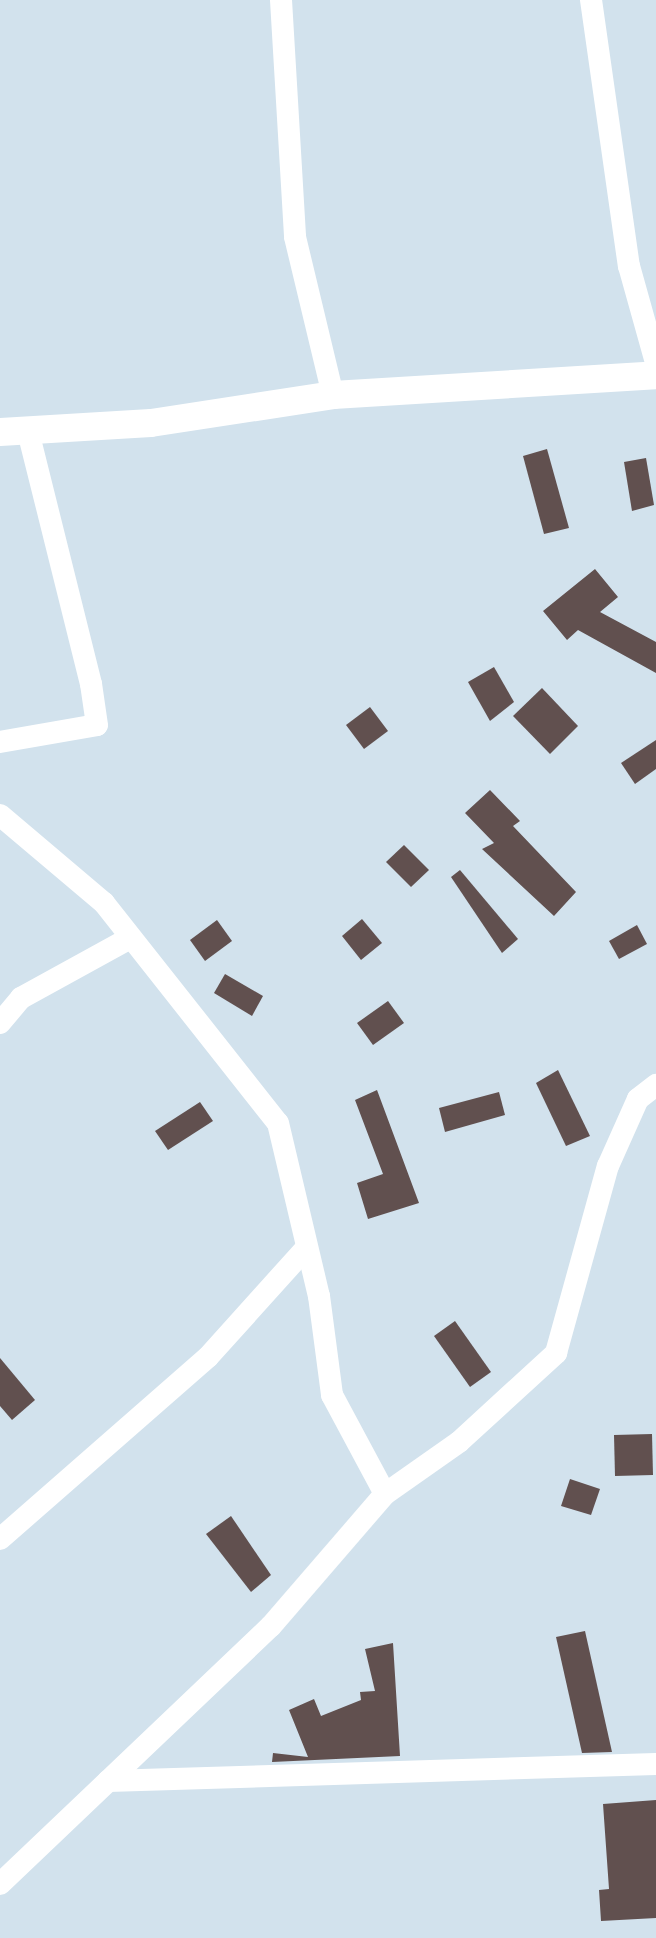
<!DOCTYPE html>
<style>
body{margin:0}
#map{position:relative;width:656px;height:1938px;overflow:hidden;background:#d2e2ed;font-family:"PT Sans",sans-serif}
div>[style]{position:absolute}
.building>*{inset:0;background:#61504f}
.minor>*{height:22px;margin:-11px;padding:0 11px;transform-origin:11px;border-radius:11px;background:#fff}
.tertiary>*{height:28px;margin:-14px;padding:0 14px;transform-origin:14px;border-radius:14px;background:#fff}
span{translate:-50% -50%;white-space:nowrap;text-align:center;line-height:1.15;-webkit-text-stroke:6px #d2e2ed;paint-order:stroke}
</style>
<div id="map">
<div class="building">
<i style="clip-path:polygon(547px 449px,569px 528px,544px 534px,523px 456px)"></i>
<i style="clip-path:polygon(646px 458px,654px 505px,632px 511px,624px 462px)"></i>
<i style="clip-path:polygon(595px 569px,618px 597px,600px 612px,656px 642px,656px 673px,578px 630px,567px 640px,543px 611px)"></i>
<i style="clip-path:polygon(494px 667px,514px 702px,490px 721px,468px 682px)"></i>
<i style="clip-path:polygon(542px 688px,578px 726px,550px 754px,513px 716px)"></i>
<i style="clip-path:polygon(370px 707px,388px 731px,364px 749px,346px 725px)"></i>
<i style="clip-path:polygon(656px 740px,656px 769px,635px 784px,621px 763px)"></i>
<i style="clip-path:polygon(490px 790px,520px 821px,513px 826px,576px 892px,554px 916px,482px 849px,494px 843px,465px 813px)"></i>
<i style="clip-path:polygon(404px 845px,429px 870px,411px 887px,386px 862px)"></i>
<i style="clip-path:polygon(460px 870px,518px 939px,502px 953px,451px 877px)"></i>
<i style="clip-path:polygon(362px 919px,382px 943px,361px 960px,342px 936px)"></i>
<i style="clip-path:polygon(217px 920px,232px 941px,205px 961px,190px 940px)"></i>
<i style="clip-path:polygon(637px 925px,647px 944px,619px 959px,609px 941px)"></i>
<i style="clip-path:polygon(225px 974px,263px 996px,252px 1016px,214px 993px)"></i>
<i style="clip-path:polygon(388px 1001px,404px 1023px,373px 1045px,357px 1023px)"></i>
<i style="clip-path:polygon(558px 1070px,590px 1136px,566px 1146px,536px 1083px)"></i>
<i style="clip-path:polygon(377px 1090px,419px 1203px,368px 1219px,357px 1183px,383px 1174px,355px 1100px)"></i>
<i style="clip-path:polygon(499px 1092px,505px 1115px,445px 1132px,439px 1108px)"></i>
<i style="clip-path:polygon(200px 1102px,213px 1121px,168px 1150px,155px 1131px)"></i>
<i style="clip-path:polygon(455px 1321px,491px 1372px,470px 1387px,434px 1336px)"></i>
<i style="clip-path:polygon(0 1358px,35px 1400px,12px 1420px,0 1406px)"></i>
<i style="clip-path:polygon(652px 1434px,653px 1475px,615px 1476px,614px 1435px)"></i>
<i style="clip-path:polygon(570px 1479px,600px 1489px,591px 1515px,561px 1506px)"></i>
<i style="clip-path:polygon(231px 1516px,271px 1575px,251px 1592px,206px 1534px)"></i>
<i style="clip-path:polygon(585px 1631px,612px 1752px,582px 1753px,556px 1637px)"></i>
<i style="clip-path:polygon(393px 1643px,400px 1756px,272px 1762px,273px 1753px,308px 1757px,289px 1710px,314px 1699px,321px 1716px,361px 1700px,360px 1692px,375px 1691px,365px 1649px)"></i>
<i style="clip-path:polygon(656px 1800px,656px 1918px,601px 1921px,599px 1890px,609px 1889px,603px 1804px)"></i>
</div>
<div class="minor">
<i style="left:281px;top:0;width:237px;rotate:86.6deg"></i>
<i style="left:295px;top:237px;width:163px;rotate:76.5deg"></i>
<i style="left:591px;top:0;width:269px;rotate:81.9deg"></i>
<i style="left:629px;top:266px;width:101px;rotate:74.4deg"></i>
<i style="left:0;top:742px;width:98px;rotate:-9.9deg"></i>
<i style="left:97px;top:725px;width:41px;rotate:-98.3deg"></i>
<i style="left:91px;top:684px;width:260px;rotate:-104deg"></i>
<i style="left:0;top:815px;width:136px;rotate:40.2deg"></i>
<i style="left:104px;top:903px;width:280px;rotate:51.7deg"></i>
<i style="left:278px;top:1123px;width:178px;rotate:76.7deg"></i>
<i style="left:319px;top:1296px;width:100px;rotate:82.5deg"></i>
<i style="left:332px;top:1395px;width:112px;rotate:61.8deg"></i>
<i style="left:0;top:1023px;width:33px;rotate:-50deg"></i>
<i style="left:21px;top:998px;width:124px;rotate:-28.8deg"></i>
<i style="left:0;top:1539px;width:276px;rotate:-41.2deg"></i>
<i style="left:208px;top:1357px;width:147px;rotate:-48deg"></i>
<i style="left:108px;top:1781px;width:548px;rotate:-1.78deg"></i>
<i style="left:0;top:1884px;width:374px;rotate:-43.6deg"></i>
<i style="left:271px;top:1626px;width:174px;rotate:-49.2deg"></i>
<i style="left:385px;top:1494px;width:90px;rotate:-35.1deg"></i>
<i style="left:459px;top:1442px;width:132px;rotate:-42.5deg"></i>
<i style="left:556px;top:1353px;width:194px;rotate:-74.5deg"></i>
<i style="left:608px;top:1166px;width:73px;rotate:-65.9deg"></i>
<i style="left:638px;top:1099px;width:23px;rotate:-38deg"></i>
</div>
<div class="tertiary">
<i style="left:0;top:432px;width:151px;rotate:-3.4deg"></i>
<i style="left:151px;top:423px;width:184px;rotate:-8.7deg"></i>
<i style="left:333px;top:395px;width:324px;rotate:-3.5deg"></i>
</div>
</div>
